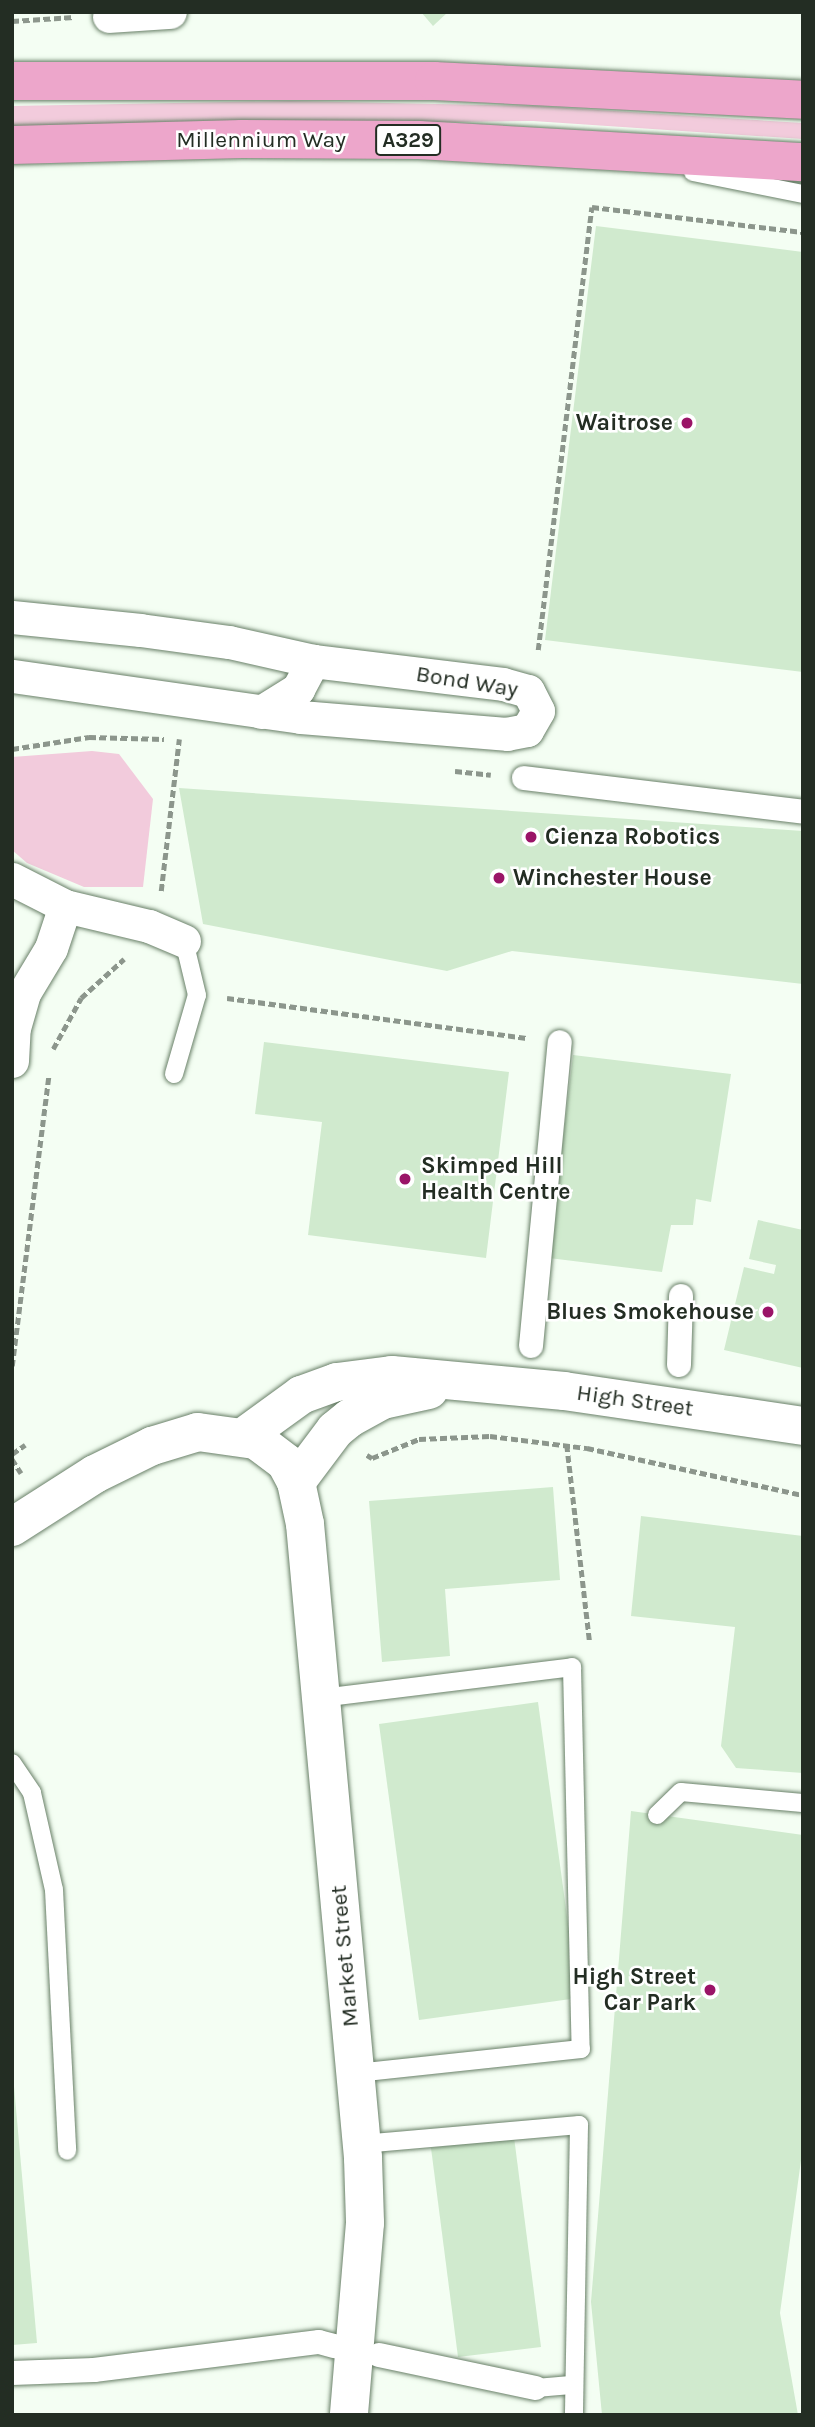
<!DOCTYPE html>
<style>
body{margin:0}
#map{position:relative;width:815px;height:2427px;overflow:hidden;background:#f4fef3;font-family:Karla,sans-serif}
div>[style]{position:absolute}
.green>*{inset:0;background:#f2cbdc}
.building>*{inset:0;background:#d0eace}
.path>*{height:4.5px;margin-top:-2.25px;transform-origin:0;background:repeating-linear-gradient(90deg,#8c968c 0 7px,transparent 0 10.5px)}
.roads{filter:drop-shadow(0 0 2px #698068) drop-shadow(0 0 2px #698068)}
.service>*{height:18px;margin:-9px;padding:0 9px;transform-origin:9px;border-radius:9px;background:#fff}
.pedestrian>*{height:24px;margin:-12px;padding:0 12px;transform-origin:12px;border-radius:12px;background:#fff}
.minor>*{height:33px;margin:-16.5px;padding:0 16.5px;transform-origin:16.5px;border-radius:16.5px;background:#fff}
.tertiary>*{height:38px;margin:-19px;padding:0 19px;transform-origin:19px;border-radius:19px;background:#fff}
.primary>*{height:38px;margin:-19px;padding:0 19px;transform-origin:19px;border-radius:19px;background:#eda6cb}
.dots>*{width:19px;height:19px;translate:-50% -50%;box-sizing:border-box;border:4px solid #fff;border-radius:50%}
span{translate:-50% -50%;white-space:nowrap;text-align:center;line-height:1.15;-webkit-text-stroke:5px #fff;paint-order:stroke}
.shield-label span{padding:2px 5px;background:#fff;border:2px solid;border-radius:5px;-webkit-text-stroke-width:0}
.shield-label{font-size:21px;color:#232d23;font-weight:700}
.street-label{font-size:23px;color:#232d23}
.poi-label{font-size:23px;color:#232d23;font-weight:700}
.right{translate:-100% -50%;text-align:right}
.left{translate:0 -50%;text-align:left}
.frame{position:absolute;inset:0;border:14px solid #232d23;pointer-events:none}
</style>
<div id="map">
<div class="green">
<i style="clip-path:polygon(290px 101px,535px 106px,803px 123px,803px 139px,533px 121px,12px 128px,12px 106px)"></i>
<i style="clip-path:polygon(92px 751px,119px 754px,153px 799px,143px 887px,84px 887px,27px 863px,12px 850px,12px 757px)"></i>
</div>
<div class="building">
<i style="clip-path:polygon(421px 12px,448px 12px,433px 26px)"></i>
<i style="clip-path:polygon(596px 226px,803px 252px,803px 672px,545px 640px)"></i>
<i style="clip-path:polygon(179px 788px,803px 831px,803px 984px,512px 951px,447px 971px,203px 924px)"></i>
<i style="clip-path:polygon(264px 1042px,509px 1072px,486px 1258px,308px 1235px,322px 1122px,255px 1114px)"></i>
<i style="clip-path:polygon(573px 1055px,731px 1074px,711px 1202px,696px 1199px,693px 1225px,671px 1225px,662px 1272px,549px 1258px)"></i>
<i style="clip-path:polygon(758px 1220px,803px 1230px,803px 1368px,724px 1350px,744px 1267px,774px 1274px,776px 1265px,749px 1259px)"></i>
<i style="clip-path:polygon(553px 1487px,560px 1580px,445px 1589px,450px 1656px,382px 1662px,369px 1501px)"></i>
<i style="clip-path:polygon(641px 1516px,803px 1536px,803px 1773px,736px 1768px,721px 1746px,735px 1627px,631px 1616px)"></i>
<i style="clip-path:polygon(538px 1702px,578px 1998px,419px 2020px,379px 1724px)"></i>
<i style="clip-path:polygon(631px 1811px,803px 1835px,803px 2146px,780px 2313px,798px 2415px,602px 2415px,591px 2302px)"></i>
<i style="clip-path:polygon(12px 2064px,37px 2343px,12px 2345px)"></i>
<i style="clip-path:polygon(514px 2137px,541px 2347px,458px 2357px,431px 2148px)"></i>
</div>
<div class="path">
<i style="left:12px;top:21px;width:62px;rotate:-3.7deg"></i>
<i style="left:538px;top:650px;width:446px;rotate:-83.1deg"></i>
<i style="left:592px;top:207px;width:212px;rotate:6.8deg"></i>
<i style="left:12px;top:749px;width:78px;rotate:-8.9deg"></i>
<i style="left:89px;top:737px;width:75px;rotate:1.5deg"></i>
<i style="left:455px;top:771px;width:36px;rotate:6deg"></i>
<i style="left:161px;top:891px;width:153px;rotate:-83.2deg"></i>
<i style="left:227px;top:998px;width:304px;rotate:7.6deg"></i>
<i style="left:53px;top:1049px;width:58px;rotate:-61.2deg"></i>
<i style="left:81px;top:998px;width:58px;rotate:-42.2deg"></i>
<i style="left:12px;top:1366px;width:293px;rotate:-82.8deg"></i>
<i style="left:567px;top:1445px;width:199px;rotate:83.4deg"></i>
<i style="left:12px;top:1454px;width:16px;rotate:-35deg"></i>
<i style="left:367px;top:1455px;width:6px;rotate:31deg"></i>
<i style="left:372px;top:1458px;width:51px;rotate:-22deg"></i>
<i style="left:419px;top:1439px;width:71px;rotate:-2.4deg"></i>
<i style="left:490px;top:1436px;width:98px;rotate:7.1deg"></i>
<i style="left:587px;top:1448px;width:221px;rotate:12.3deg"></i>
<i style="left:12px;top:1459px;width:17px;rotate:57deg"></i>
</div>
<div class="roads">
<div class="service">
<i style="left:693px;top:172px;width:112px;rotate:11.3deg"></i>
<i style="left:174px;top:1074px;width:82px;rotate:-73.8deg"></i>
<i style="left:197px;top:995px;width:56px;rotate:-103.5deg"></i>
<i style="left:321px;top:1698px;width:253px;rotate:-7deg"></i>
<i style="left:572px;top:1667px;width:382px;rotate:88.7deg"></i>
<i style="left:581px;top:2049px;width:226px;rotate:173.9deg"></i>
<i style="left:12px;top:1763px;width:36px;rotate:56deg"></i>
<i style="left:32px;top:1793px;width:99px;rotate:77.2deg"></i>
<i style="left:54px;top:1890px;width:261px;rotate:87.1deg"></i>
<i style="left:657px;top:1815px;width:33px;rotate:-44deg"></i>
<i style="left:681px;top:1792px;width:122px;rotate:5.2deg"></i>
<i style="left:362px;top:2144px;width:218px;rotate:-5deg"></i>
<i style="left:579px;top:2125px;width:290px;rotate:91deg"></i>
<i style="left:536px;top:2388px;width:35px;rotate:-5deg"></i>
</div>
<div class="pedestrian">
<i style="left:524px;top:778px;width:281px;rotate:6.9deg"></i>
<i style="left:531px;top:1346px;width:305px;rotate:-84.6deg"></i>
<i style="left:679px;top:1365px;width:69px;rotate:-88.3deg"></i>
<i style="left:379px;top:2355px;width:160px;rotate:11.9deg"></i>
<i style="left:12px;top:2373px;width:82px;rotate:-2.1deg"></i>
<i style="left:94px;top:2370px;width:227px;rotate:-7.1deg"></i>
<i style="left:319px;top:2342px;width:16px;rotate:15deg"></i>
</div>
<div class="minor">
<i style="left:109px;top:16px;width:61px;rotate:-3.8deg"></i>
<i style="left:12px;top:617px;width:129px;rotate:5.8deg"></i>
<i style="left:140px;top:630px;width:90px;rotate:7.7deg"></i>
<i style="left:229px;top:642px;width:86px;rotate:12.7deg"></i>
<i style="left:313px;top:661px;width:191px;rotate:6.9deg"></i>
<i style="left:503px;top:684px;width:26px;rotate:16deg"></i>
<i style="left:528px;top:691px;width:22px;rotate:63deg"></i>
<i style="left:538px;top:711px;width:22px;rotate:120deg"></i>
<i style="left:527px;top:730px;width:20px;rotate:169deg"></i>
<i style="left:507px;top:734px;width:207px;rotate:-175.3deg"></i>
<i style="left:301px;top:717px;width:292px;rotate:-171.9deg"></i>
<i style="left:261px;top:712px;width:44px;rotate:-31.9deg"></i>
<i style="left:298px;top:689px;width:32px;rotate:-62deg"></i>
<i style="left:12px;top:879px;width:59px;rotate:27deg"></i>
<i style="left:65px;top:906px;width:86px;rotate:13.4deg"></i>
<i style="left:149px;top:926px;width:38px;rotate:23deg"></i>
<i style="left:12px;top:1061px;width:33px;rotate:-87deg"></i>
<i style="left:14px;top:1028px;width:36px;rotate:-74deg"></i>
<i style="left:24px;top:993px;width:52px;rotate:-59deg"></i>
<i style="left:51px;top:948px;width:44px;rotate:-71.6deg"></i>
</div>
<div class="tertiary">
<i style="left:246px;top:1435px;width:68px;rotate:-36deg"></i>
<i style="left:301px;top:1395px;width:38px;rotate:-20deg"></i>
<i style="left:337px;top:1382px;width:55px;rotate:-7.3deg"></i>
<i style="left:392px;top:1375px;width:173px;rotate:5.3deg"></i>
<i style="left:564px;top:1391px;width:242px;rotate:8.3deg"></i>
<i style="left:296px;top:1482px;width:65px;rotate:-53.1deg"></i>
<i style="left:335px;top:1430px;width:19px;rotate:-39deg"></i>
<i style="left:350px;top:1418px;width:38px;rotate:-29deg"></i>
<i style="left:383px;top:1400px;width:47px;rotate:-12.3deg"></i>
<i style="left:12px;top:1527px;width:98px;rotate:-32.6deg"></i>
<i style="left:95px;top:1474px;width:64px;rotate:-26.2deg"></i>
<i style="left:152px;top:1446px;width:48px;rotate:-16.9deg"></i>
<i style="left:198px;top:1432px;width:59px;rotate:7.9deg"></i>
<i style="left:256px;top:1440px;width:38px;rotate:37deg"></i>
<i style="left:286px;top:1463px;width:21px;rotate:62deg"></i>
<i style="left:296px;top:1482px;width:43px;rotate:77.9deg"></i>
<i style="left:305px;top:1524px;width:637px;rotate:84.77deg"></i>
<i style="left:363px;top:2158px;width:65px;rotate:88.2deg"></i>
<i style="left:365px;top:2223px;width:193px;rotate:94.8deg"></i>
</div>
<div class="primary">
<i style="left:12px;top:81px;width:422px"></i>
<i style="left:434px;top:81px;width:369px;rotate:2.9deg"></i>
<i style="left:12px;top:145px;width:230px;rotate:-1.5deg"></i>
<i style="left:242px;top:139px;width:177px;rotate:0.3deg"></i>
<i style="left:419px;top:140px;width:385px;rotate:3.3deg"></i>
</div>
</div>
<div class="dots">
<i style="left:687px;top:423px;background:#9a1467"></i>
<i style="left:531px;top:837px;background:#9a1467"></i>
<i style="left:499px;top:878px;background:#9a1467"></i>
<i style="left:405px;top:1179px;background:#9a1467"></i>
<i style="left:768px;top:1312px;background:#9a1467"></i>
<i style="left:710px;top:1990px;background:#9a1467"></i>
</div>
<div class="shield-label">
<span style="left:408px;top:140px">A329</span>
</div>
<div class="street-label">
<span style="left:261px;top:140px">Millennium Way</span>
<span style="left:467px;top:682px;rotate:9deg">Bond Way</span>
<span style="left:635px;top:1401px;rotate:8deg">High Street</span>
<span style="left:345px;top:1956px;rotate:-95deg">Market Street</span>
</div>
<div class="poi-label">
<span class="right" style="left:673px;top:423px">Waitrose</span>
<span class="left" style="left:545px;top:837px">Cienza Robotics</span>
<span class="left" style="left:513px;top:878px">Winchester House</span>
<span class="left" style="left:421px;top:1179px">Skimped Hill<br>Health Centre</span>
<span class="right" style="left:754px;top:1312px">Blues Smokehouse</span>
<span class="right" style="left:696px;top:1990px">High Street<br>Car Park</span>
</div>
<div class="frame"></div>
</div>
